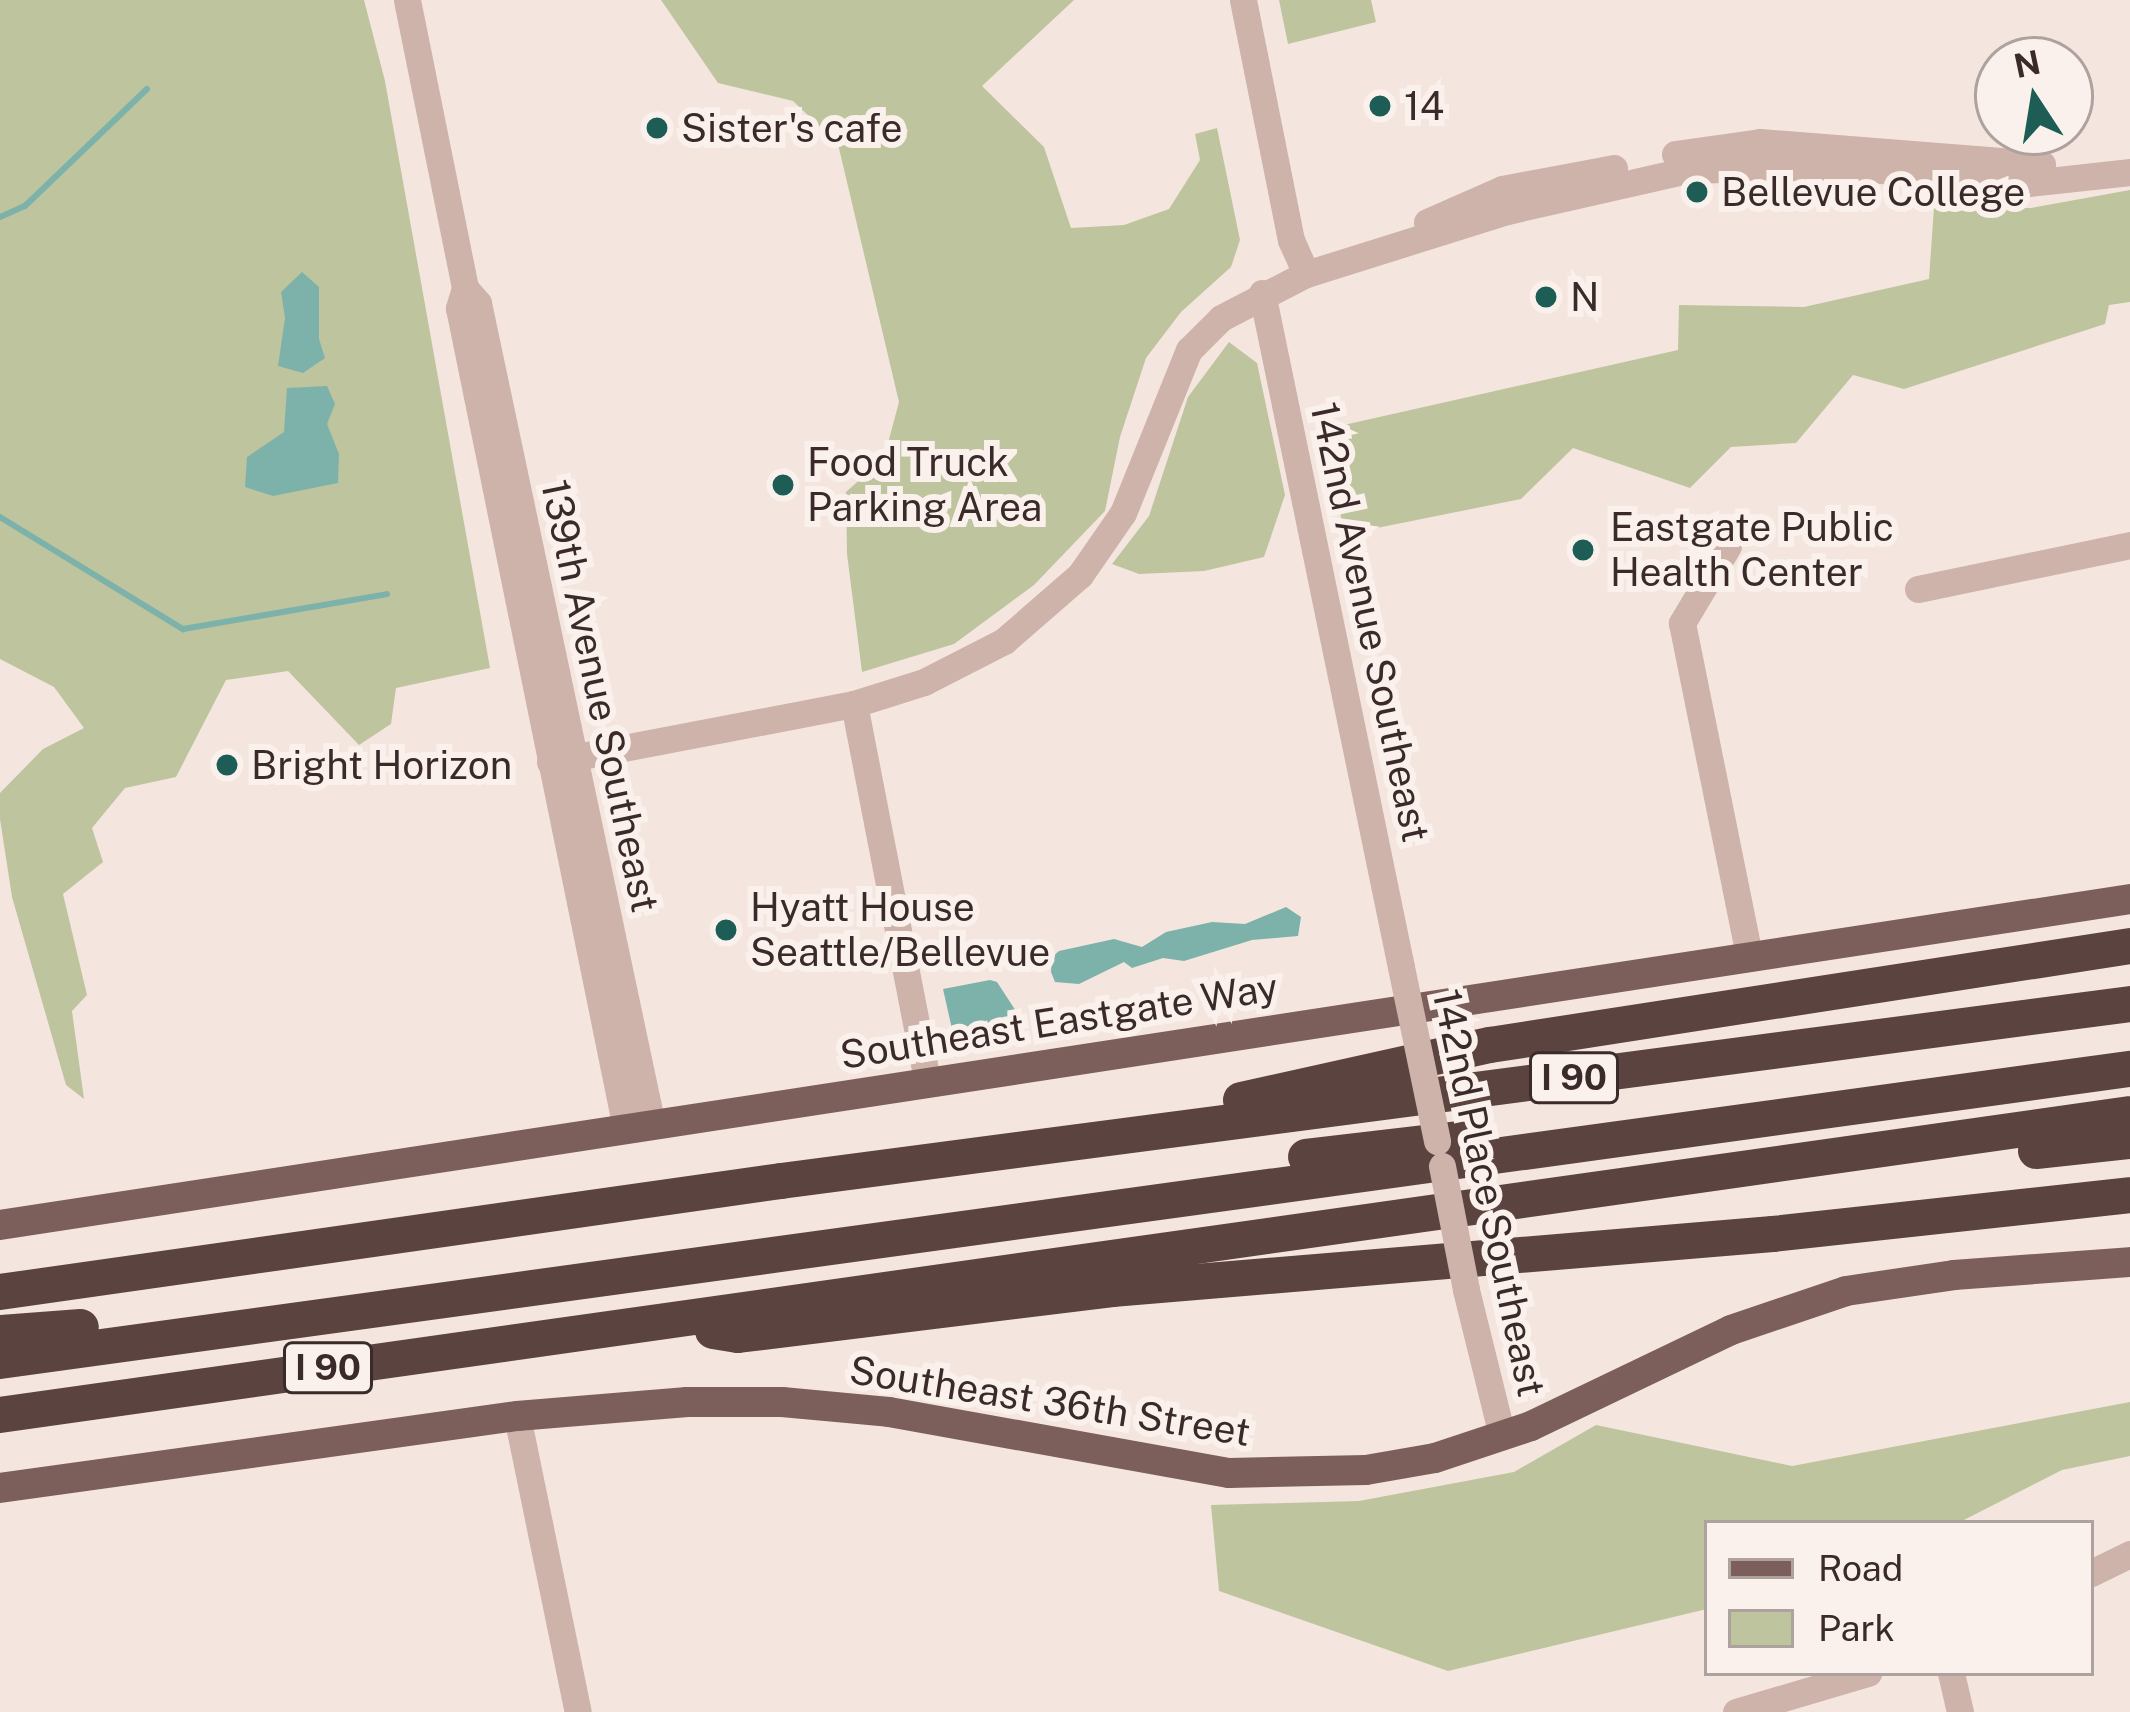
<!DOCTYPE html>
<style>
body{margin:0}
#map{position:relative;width:2130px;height:1712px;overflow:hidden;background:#f4e6df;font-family:"Public Sans",sans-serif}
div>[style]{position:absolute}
.green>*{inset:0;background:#bec49e}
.water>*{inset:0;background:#7cb2aa}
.stream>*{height:6px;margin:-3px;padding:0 3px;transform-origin:3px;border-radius:3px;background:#7cb2aa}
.minor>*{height:27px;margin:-13.5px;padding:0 13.5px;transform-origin:13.5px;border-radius:13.5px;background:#cdb3aa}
.major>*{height:30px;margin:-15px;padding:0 15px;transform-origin:15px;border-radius:15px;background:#7c5f5a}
.highway>*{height:36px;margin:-18px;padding:0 18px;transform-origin:18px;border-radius:18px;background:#5b4340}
.minor-bridge>*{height:27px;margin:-13.5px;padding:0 13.5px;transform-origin:13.5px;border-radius:13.5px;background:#cdb3aa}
.dots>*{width:33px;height:33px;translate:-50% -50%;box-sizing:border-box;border:6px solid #fbf1ec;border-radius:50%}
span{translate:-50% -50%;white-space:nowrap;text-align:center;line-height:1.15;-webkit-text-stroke:12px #fbf1ec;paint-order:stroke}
.shield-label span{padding:3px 9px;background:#fbf1ec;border:3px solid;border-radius:9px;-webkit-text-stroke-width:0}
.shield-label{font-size:36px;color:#3a2b2a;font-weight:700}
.poi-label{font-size:39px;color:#3a2b2a}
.left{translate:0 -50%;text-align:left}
.street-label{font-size:39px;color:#3a2b2a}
.legend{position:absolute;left:1704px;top:1520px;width:390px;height:156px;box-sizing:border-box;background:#fbf1ec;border:3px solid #aea29e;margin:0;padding:15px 21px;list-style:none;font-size:36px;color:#3a2b2a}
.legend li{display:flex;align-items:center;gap:24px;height:60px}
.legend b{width:60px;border:3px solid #aea29e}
.north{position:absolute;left:1974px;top:36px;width:120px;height:120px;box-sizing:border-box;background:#fbf1ec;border:3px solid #aea29e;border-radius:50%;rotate:348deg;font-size:33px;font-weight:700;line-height:48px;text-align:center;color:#3a2b2a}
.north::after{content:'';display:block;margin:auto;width:42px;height:54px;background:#1d5d55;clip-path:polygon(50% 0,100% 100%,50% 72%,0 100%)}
</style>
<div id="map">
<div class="green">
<i style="clip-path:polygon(0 0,364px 0,385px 81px,490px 668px,396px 688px,391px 724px,359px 745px,288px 671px,226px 680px,176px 777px,125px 788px,92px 828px,103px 862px,63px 894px,87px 995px,72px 1011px,84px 1099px,66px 1085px,12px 897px,0 819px,0 793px,43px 749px,84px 728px,54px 687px,0 659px)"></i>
<i style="clip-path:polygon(661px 0,1074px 0,982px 86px,1044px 147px,1071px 228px,1124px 225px,1169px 209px,1200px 160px,1195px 134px,1217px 128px,1240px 240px,1231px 267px,1181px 312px,1146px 358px,1120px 437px,1105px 511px,1034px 585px,954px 644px,862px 672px,847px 554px,846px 492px,884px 458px,899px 402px,838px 144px,793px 101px,718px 83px)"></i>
<i style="clip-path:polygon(1279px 0,1371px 0,1376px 22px,1288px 44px)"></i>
<i style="clip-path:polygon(2130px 190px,2130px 302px,2109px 305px,2105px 324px,1904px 389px,1853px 375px,1796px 443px,1731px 447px,1690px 488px,1573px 448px,1521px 499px,1342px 535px,1335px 427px,1678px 350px,1679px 305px,1804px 307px,1929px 279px,1934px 207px,2031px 208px)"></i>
<i style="clip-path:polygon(1229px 342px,1257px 363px,1285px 495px,1264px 557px,1204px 571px,1139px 574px,1112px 564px,1149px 516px,1188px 397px)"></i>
<i style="clip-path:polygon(2130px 1402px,2130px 1456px,2062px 1470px,1958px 1523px,1707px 1523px,1707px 1609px,1448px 1671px,1219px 1591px,1211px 1505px,1359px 1501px,1514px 1472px,1596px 1425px,1792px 1466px)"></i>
</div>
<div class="water">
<i style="clip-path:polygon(302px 272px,319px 287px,319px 339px,325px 358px,303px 373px,278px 366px,285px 318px,281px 292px)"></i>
<i style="clip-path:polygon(327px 386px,335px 404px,327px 424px,339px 454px,338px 483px,273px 496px,245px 487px,247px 457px,284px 432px,287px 388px)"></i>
<i style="clip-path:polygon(1286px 907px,1301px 917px,1298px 936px,1252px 940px,1184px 961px,1163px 958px,1132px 968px,1124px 962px,1079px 984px,1055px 982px,1051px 972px,1052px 957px,1059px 951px,1114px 939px,1142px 947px,1166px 932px,1212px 922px,1245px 924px)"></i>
<i style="clip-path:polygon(990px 980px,997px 982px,1023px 1022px,960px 1033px,952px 1029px,943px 989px)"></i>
</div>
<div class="stream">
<i style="left:0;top:217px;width:27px;rotate:-24deg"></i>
<i style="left:25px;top:206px;width:169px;rotate:-43.8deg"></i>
<i style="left:0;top:517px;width:215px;rotate:31.5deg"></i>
<i style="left:183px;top:629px;width:207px;rotate:-9.7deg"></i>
</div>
<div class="minor">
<i style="left:407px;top:0;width:294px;rotate:78.6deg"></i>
<i style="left:465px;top:288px;width:21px;rotate:107deg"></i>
<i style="left:459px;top:308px;width:837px;rotate:78.49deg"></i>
<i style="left:1243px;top:0;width:245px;rotate:78.7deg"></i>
<i style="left:1291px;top:240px;width:37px;rotate:66deg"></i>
<i style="left:1675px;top:154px;width:86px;rotate:-8deg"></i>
<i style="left:1760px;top:142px;width:283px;rotate:4.5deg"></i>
<i style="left:1427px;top:222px;width:82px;rotate:-23.7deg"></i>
<i style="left:1502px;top:189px;width:114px;rotate:-10.6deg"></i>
<i style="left:465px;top:288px;width:20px;rotate:49deg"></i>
<i style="left:478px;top:303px;width:840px;rotate:78.05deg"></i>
<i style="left:1262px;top:293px;width:688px;rotate:78.35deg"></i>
<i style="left:1728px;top:546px;width:90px;rotate:120.9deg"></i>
<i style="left:1682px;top:623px;width:340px;rotate:78.6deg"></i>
<i style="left:1918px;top:589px;width:217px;rotate:-11.7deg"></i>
<i style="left:854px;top:704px;width:383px;rotate:79deg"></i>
<i style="left:550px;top:762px;width:309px;rotate:-10.8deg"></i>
<i style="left:854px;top:704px;width:73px;rotate:-17.4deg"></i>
<i style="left:924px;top:682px;width:90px;rotate:-27.1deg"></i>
<i style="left:1004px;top:641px;width:101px;rotate:-41deg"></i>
<i style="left:1080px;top:575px;width:75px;rotate:-55.3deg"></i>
<i style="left:1123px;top:513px;width:176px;rotate:-68deg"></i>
<i style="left:1189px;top:350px;width:45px;rotate:-45deg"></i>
<i style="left:1221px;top:318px;width:96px;rotate:-27.4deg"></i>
<i style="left:1306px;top:274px;width:211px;rotate:-17.4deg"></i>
<i style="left:1507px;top:211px;width:186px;rotate:-12.8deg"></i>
<i style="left:1688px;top:170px;width:147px;rotate:-1.6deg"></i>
<i style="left:1835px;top:166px;width:195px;rotate:5deg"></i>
<i style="left:2029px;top:183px;width:102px;rotate:-6.2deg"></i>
<i style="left:1466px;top:1290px;width:150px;rotate:76.1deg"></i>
<i style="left:517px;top:1416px;width:302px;rotate:78.4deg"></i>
<i style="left:2091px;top:1573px;width:43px;rotate:-26deg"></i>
<i style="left:1951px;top:1673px;width:40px;rotate:77deg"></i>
<i style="left:1736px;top:1712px;width:138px;rotate:-16.5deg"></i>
</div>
<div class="major">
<i style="left:0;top:1225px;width:2155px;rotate:-8.7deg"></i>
<i style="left:0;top:1488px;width:522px;rotate:-7.93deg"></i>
<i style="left:517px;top:1416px;width:171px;rotate:-4.7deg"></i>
<i style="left:687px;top:1402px;width:95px"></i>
<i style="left:782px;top:1402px;width:107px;rotate:5.3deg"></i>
<i style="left:889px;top:1412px;width:345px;rotate:10.2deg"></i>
<i style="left:1229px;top:1473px;width:137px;rotate:-1.3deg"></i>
<i style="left:1366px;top:1470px;width:70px;rotate:-9.9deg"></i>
<i style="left:1435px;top:1458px;width:101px;rotate:-18.4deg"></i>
<i style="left:1531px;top:1426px;width:222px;rotate:-25.6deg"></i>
<i style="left:1731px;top:1330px;width:121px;rotate:-18.7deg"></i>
<i style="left:1846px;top:1291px;width:109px;rotate:-8.4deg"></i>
<i style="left:1954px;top:1275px;width:176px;rotate:-4.2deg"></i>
</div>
<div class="highway">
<i style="left:1241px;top:1100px;width:255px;rotate:-12.5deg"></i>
<i style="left:1490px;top:1045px;width:648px;rotate:-8.79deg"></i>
<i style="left:2036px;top:1151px;width:95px;rotate:-6.1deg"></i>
<i style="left:1306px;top:1157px;width:155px;rotate:-6.7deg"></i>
<i style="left:0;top:1292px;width:789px;rotate:-8.09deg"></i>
<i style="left:781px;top:1181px;width:1361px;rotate:-7.47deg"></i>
<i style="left:713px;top:1331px;width:25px;rotate:9deg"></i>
<i style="left:738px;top:1335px;width:377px;rotate:-7deg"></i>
<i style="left:1112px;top:1289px;width:663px;rotate:-4.76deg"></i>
<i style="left:1773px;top:1234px;width:359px;rotate:-6.2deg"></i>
<i style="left:0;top:1333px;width:81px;rotate:-4.2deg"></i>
<i style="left:0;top:1361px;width:2150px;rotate:-7.81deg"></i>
<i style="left:0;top:1415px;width:2151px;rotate:-8.04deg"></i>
</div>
<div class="minor-bridge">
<i style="left:1401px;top:967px;width:178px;rotate:78.3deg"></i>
<i style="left:1442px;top:1166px;width:126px;rotate:79deg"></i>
</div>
<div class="dots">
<i style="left:1380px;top:106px;background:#1d5d55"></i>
<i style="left:657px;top:128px;background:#1d5d55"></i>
<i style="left:1697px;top:192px;background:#1d5d55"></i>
<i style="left:1546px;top:297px;background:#1d5d55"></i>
<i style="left:783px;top:485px;background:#1d5d55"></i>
<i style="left:1583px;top:550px;background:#1d5d55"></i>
<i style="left:227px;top:765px;background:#1d5d55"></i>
<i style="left:726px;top:930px;background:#1d5d55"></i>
</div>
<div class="shield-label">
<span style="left:1574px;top:1078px">I 90</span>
<span style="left:328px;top:1368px">I 90</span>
</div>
<div class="poi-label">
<span class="left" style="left:1404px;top:106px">14</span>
<span class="left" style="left:681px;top:128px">Sister's cafe</span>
<span class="left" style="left:1721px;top:192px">Bellevue College</span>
<span class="left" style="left:1570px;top:297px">N</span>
<span class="left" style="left:807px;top:485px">Food Truck<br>Parking Area</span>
<span class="left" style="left:1610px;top:550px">Eastgate Public<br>Health Center</span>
<span class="left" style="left:251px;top:765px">Bright Horizon</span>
<span class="left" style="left:750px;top:930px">Hyatt House<br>Seattle/Bellevue</span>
</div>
<div class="street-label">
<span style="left:1370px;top:622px;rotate:78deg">142nd Avenue Southeast</span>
<span style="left:600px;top:696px;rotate:78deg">139th Avenue Southeast</span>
<span style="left:1059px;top:1021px;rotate:-9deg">Southeast Eastgate Way</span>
<span style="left:1489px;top:1193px;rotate:78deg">142nd Place Southeast</span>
<span style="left:1050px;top:1401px;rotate:9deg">Southeast 36th Street</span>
</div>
<ul class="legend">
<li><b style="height:15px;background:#7c5f5a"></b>Road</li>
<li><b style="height:33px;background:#bec49e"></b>Park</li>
</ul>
<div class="north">N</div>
</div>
